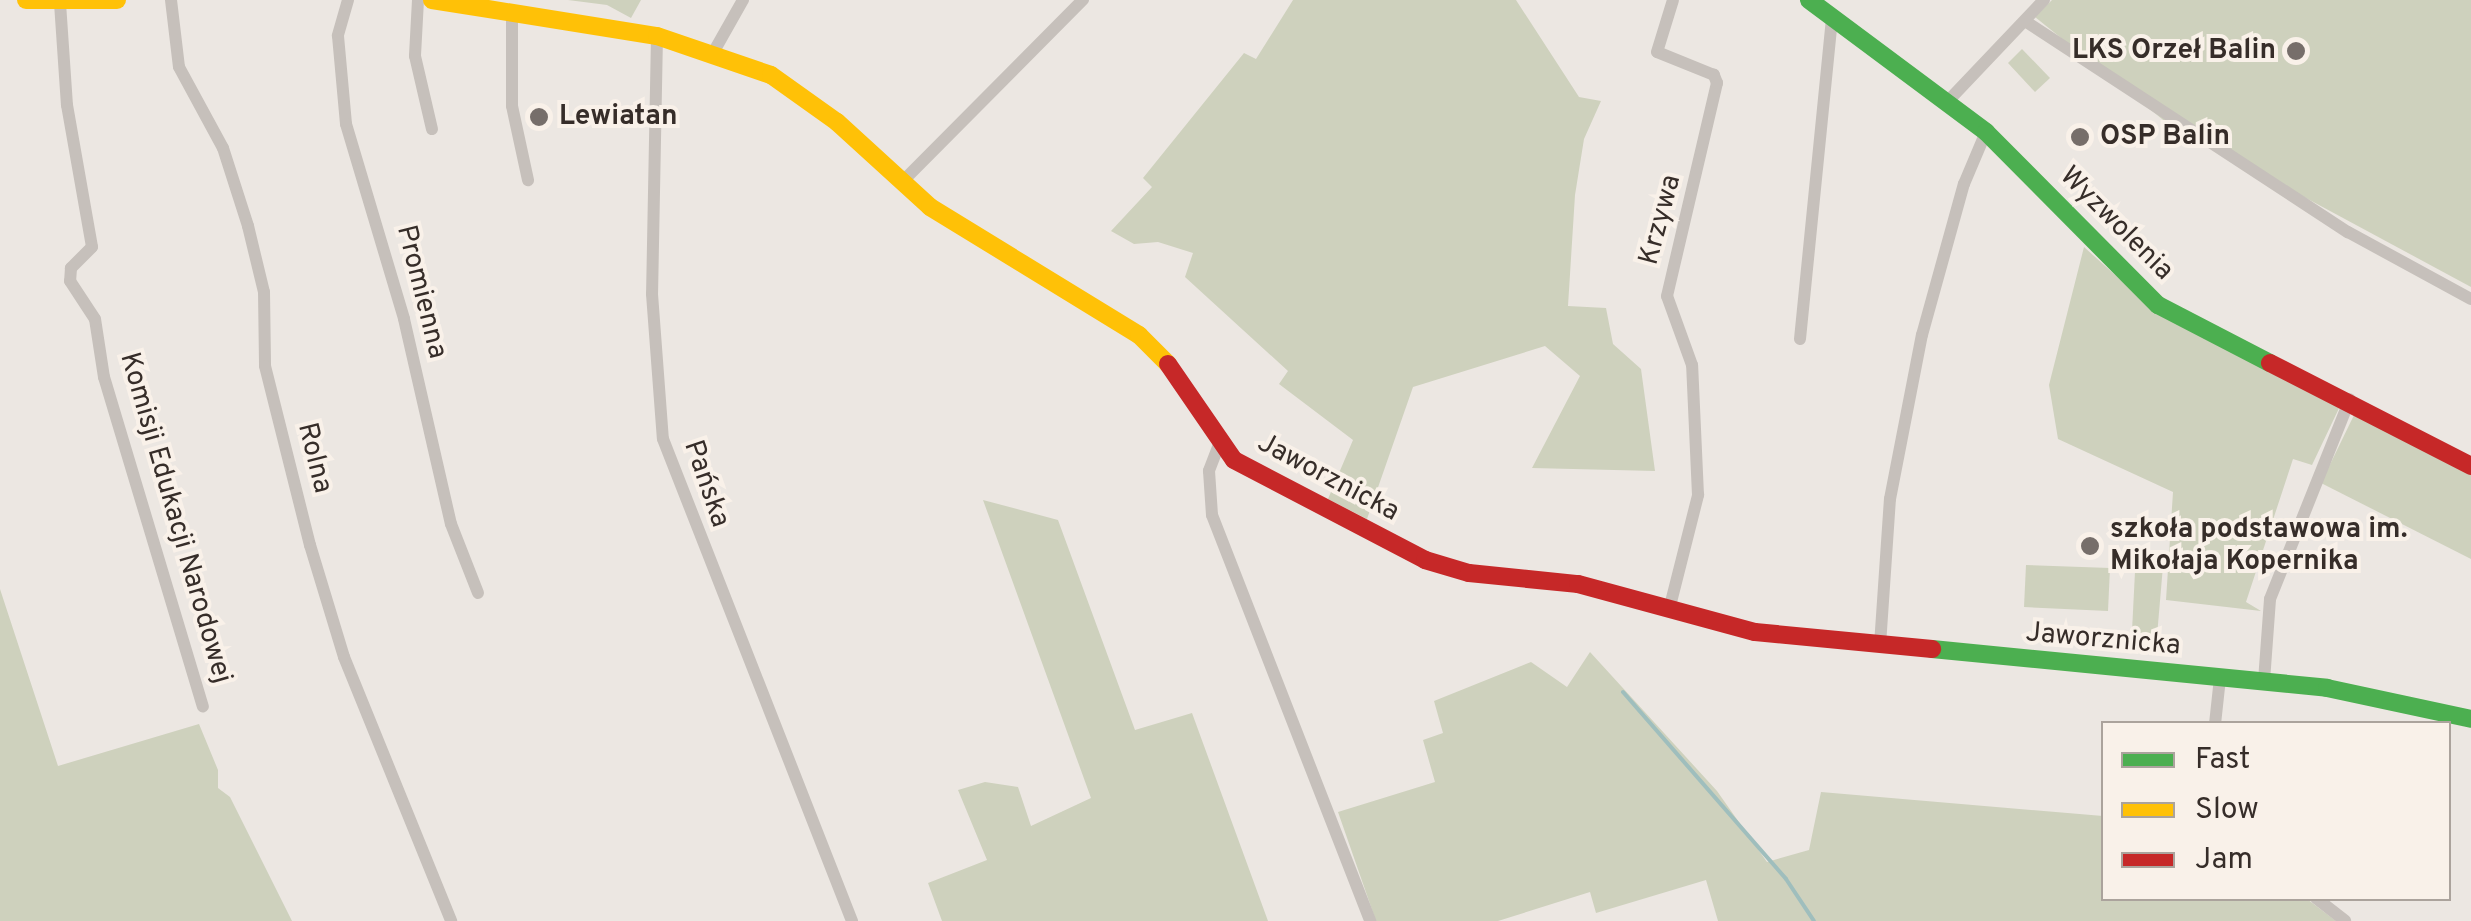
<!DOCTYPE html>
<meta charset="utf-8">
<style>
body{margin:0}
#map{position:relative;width:2471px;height:921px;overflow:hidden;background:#ece7e2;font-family:Overpass,sans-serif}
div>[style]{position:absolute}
.green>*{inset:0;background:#ced1bd}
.stream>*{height:4px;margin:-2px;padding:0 2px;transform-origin:2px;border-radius:2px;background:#9fbebd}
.street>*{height:12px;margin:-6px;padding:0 6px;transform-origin:6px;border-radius:6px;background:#c6c0bb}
.fast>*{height:18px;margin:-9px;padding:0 9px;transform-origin:9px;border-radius:9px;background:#4caf50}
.slow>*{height:18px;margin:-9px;padding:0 9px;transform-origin:9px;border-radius:9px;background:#ffc107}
.jam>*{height:18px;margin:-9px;padding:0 9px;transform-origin:9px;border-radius:9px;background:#c62828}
.dots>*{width:28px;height:28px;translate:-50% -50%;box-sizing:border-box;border:5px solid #f9f1e9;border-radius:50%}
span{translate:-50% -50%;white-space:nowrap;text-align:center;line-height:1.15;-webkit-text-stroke:8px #f9f1e9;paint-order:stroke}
.poi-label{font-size:28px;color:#362d29;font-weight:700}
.right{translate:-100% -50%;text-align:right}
.left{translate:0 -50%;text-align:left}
.street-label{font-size:28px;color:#362d29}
.legend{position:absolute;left:2101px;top:721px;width:350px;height:180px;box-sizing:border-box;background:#f9f1e9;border:2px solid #aba39c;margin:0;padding:12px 18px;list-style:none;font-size:30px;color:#362d29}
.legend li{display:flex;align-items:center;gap:20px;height:50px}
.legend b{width:50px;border:2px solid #aba39c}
</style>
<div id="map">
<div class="green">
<i style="clip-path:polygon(568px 0,641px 0,631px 18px,607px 5px)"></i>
<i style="clip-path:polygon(1293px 0,1516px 0,1579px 97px,1601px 101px,1584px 139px,1575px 195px,1568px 306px,1606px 308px,1613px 344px,1641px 369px,1655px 471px,1532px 468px,1580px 376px,1545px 346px,1413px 387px,1367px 519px,1328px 499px,1353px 440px,1279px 384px,1288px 371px,1185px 277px,1193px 253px,1158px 242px,1134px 244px,1111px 231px,1152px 187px,1143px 178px,1244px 53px,1256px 59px)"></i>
<i style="clip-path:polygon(2052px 0,2471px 0,2471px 287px,2167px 123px,2035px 17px)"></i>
<i style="clip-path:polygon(2022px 49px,2050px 78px,2035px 92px,2008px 63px)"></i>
<i style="clip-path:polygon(2084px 247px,2153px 309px,2341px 404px,2312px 465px,2293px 459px,2246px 602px,2261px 611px,2166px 600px,2173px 492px,2058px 439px,2049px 385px)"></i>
<i style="clip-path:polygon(2356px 411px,2471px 470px,2471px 559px,2321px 483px)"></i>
<i style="clip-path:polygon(983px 500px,1058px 520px,1135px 730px,1192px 713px,1268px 921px,942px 921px,928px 883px,987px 860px,958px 790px,985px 782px,1018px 787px,1031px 826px,1091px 798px)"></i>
<i style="clip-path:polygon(2136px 552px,2164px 554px,2157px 636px,2132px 631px)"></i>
<i style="clip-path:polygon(2026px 565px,2110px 568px,2108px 611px,2024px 607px)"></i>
<i style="clip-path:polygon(0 589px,58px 766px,199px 724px,218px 770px,218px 788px,230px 797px,292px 921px,0 921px)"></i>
<i style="clip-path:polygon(1590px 652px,1717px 791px,1767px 862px,1809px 850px,1821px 792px,2103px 816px,2104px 898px,2307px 899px,2336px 921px,1718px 921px,1706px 880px,1596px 913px,1590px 892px,1498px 921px,1376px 921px,1338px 812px,1435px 782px,1423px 740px,1443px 733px,1434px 701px,1531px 662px,1567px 687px)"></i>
</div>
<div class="stream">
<i style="left:1623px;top:692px;width:248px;rotate:48.9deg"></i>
<i style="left:1786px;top:879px;width:50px;rotate:56.3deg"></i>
</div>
<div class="street">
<i style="left:171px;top:0;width:67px;rotate:83.2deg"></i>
<i style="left:179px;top:67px;width:92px;rotate:61.5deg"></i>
<i style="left:223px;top:148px;width:82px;rotate:72.2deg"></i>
<i style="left:248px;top:226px;width:68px;rotate:76.4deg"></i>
<i style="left:264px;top:292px;width:74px;rotate:89.2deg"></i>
<i style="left:265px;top:366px;width:185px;rotate:75.9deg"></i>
<i style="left:310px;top:545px;width:117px;rotate:73.1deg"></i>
<i style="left:344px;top:657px;width:285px;rotate:67.9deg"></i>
<i style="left:348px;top:0;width:37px;rotate:106deg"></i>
<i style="left:338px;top:36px;width:88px;rotate:84.8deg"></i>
<i style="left:346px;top:124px;width:203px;rotate:73.4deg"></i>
<i style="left:404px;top:319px;width:210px;rotate:77.1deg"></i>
<i style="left:451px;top:524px;width:74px;rotate:68.6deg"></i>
<i style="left:418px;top:0;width:56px;rotate:93.1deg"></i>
<i style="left:415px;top:56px;width:75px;rotate:76.9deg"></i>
<i style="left:60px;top:3px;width:102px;rotate:86.1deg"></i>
<i style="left:67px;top:105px;width:144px;rotate:80deg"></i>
<i style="left:92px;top:247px;width:30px;rotate:135deg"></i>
<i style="left:71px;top:268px;width:13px;rotate:94deg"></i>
<i style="left:70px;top:281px;width:45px;rotate:56.7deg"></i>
<i style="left:95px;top:319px;width:59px;rotate:81.2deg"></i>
<i style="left:104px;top:377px;width:344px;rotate:73.3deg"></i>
<i style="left:512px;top:12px;width:94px;rotate:90deg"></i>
<i style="left:512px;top:106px;width:76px;rotate:77.8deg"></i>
<i style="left:2025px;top:21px;width:386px;rotate:33.2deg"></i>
<i style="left:2348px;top:232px;width:140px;rotate:28.6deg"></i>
<i style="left:657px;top:36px;width:258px;rotate:91.1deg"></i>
<i style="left:652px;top:294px;width:145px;rotate:85.7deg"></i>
<i style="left:663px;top:439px;width:518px;rotate:68.59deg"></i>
<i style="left:713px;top:53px;width:61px;rotate:-60.5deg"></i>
<i style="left:1949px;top:100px;width:138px;rotate:-46.5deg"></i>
<i style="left:902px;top:182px;width:257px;rotate:-45.2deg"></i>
<i style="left:1800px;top:339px;width:325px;rotate:-84.3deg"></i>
<i style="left:1220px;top:442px;width:31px;rotate:111deg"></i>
<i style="left:1209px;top:471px;width:44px;rotate:86.1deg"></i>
<i style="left:1212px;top:515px;width:436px;rotate:68.7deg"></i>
<i style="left:1669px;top:610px;width:119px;rotate:-75.8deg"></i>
<i style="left:1698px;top:495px;width:130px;rotate:-92.6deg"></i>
<i style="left:1692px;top:365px;width:73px;rotate:-109.9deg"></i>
<i style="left:1667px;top:296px;width:219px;rotate:-76.8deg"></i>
<i style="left:1717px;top:83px;width:9px;rotate:-111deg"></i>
<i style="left:1714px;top:75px;width:61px;rotate:-158deg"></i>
<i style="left:1657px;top:52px;width:54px;rotate:-72.9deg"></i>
<i style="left:1880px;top:645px;width:146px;rotate:-86.1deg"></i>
<i style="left:1890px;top:499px;width:167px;rotate:-79deg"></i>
<i style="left:1922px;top:335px;width:157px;rotate:-74.5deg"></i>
<i style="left:1964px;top:184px;width:56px;rotate:-67.1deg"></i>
<i style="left:2264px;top:681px;width:82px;rotate:-85.8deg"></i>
<i style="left:2270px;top:599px;width:215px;rotate:-68.2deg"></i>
<i style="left:2215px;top:724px;width:46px;rotate:-83.8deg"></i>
<i style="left:2316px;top:898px;width:37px;rotate:38deg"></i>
</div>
<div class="fast">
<i style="left:1809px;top:0;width:221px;rotate:36.7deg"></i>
<i style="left:1986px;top:132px;width:244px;rotate:45.2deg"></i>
<i style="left:2158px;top:305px;width:126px;rotate:27.4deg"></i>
<i style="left:1932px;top:649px;width:397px;rotate:5.6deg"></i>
<i style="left:2327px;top:688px;width:147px;rotate:12.1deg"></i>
</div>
<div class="slow">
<i style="left:26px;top:0;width:91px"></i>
<i style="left:432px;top:0;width:228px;rotate:9.1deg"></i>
<i style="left:657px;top:36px;width:120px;rotate:18.9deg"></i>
<i style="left:771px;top:75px;width:81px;rotate:35.5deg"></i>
<i style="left:837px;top:122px;width:126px;rotate:42.4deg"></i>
<i style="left:930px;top:207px;width:245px;rotate:31.5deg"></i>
<i style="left:1139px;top:335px;width:41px;rotate:45deg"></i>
</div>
<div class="jam">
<i style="left:2270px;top:363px;width:226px;rotate:27.1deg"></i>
<i style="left:1168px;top:364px;width:116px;rotate:55.5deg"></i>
<i style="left:1234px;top:460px;width:216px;rotate:27.6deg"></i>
<i style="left:1425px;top:560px;width:46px;rotate:16.5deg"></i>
<i style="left:1469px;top:573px;width:110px;rotate:5.8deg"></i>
<i style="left:1578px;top:584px;width:183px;rotate:15.2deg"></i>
<i style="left:1755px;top:632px;width:178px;rotate:5.5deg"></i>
</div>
<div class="dots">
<i style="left:2296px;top:51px;background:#766e6a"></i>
<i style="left:539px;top:117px;background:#766e6a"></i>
<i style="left:2080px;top:137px;background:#766e6a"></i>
<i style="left:2090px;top:546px;background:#766e6a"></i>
</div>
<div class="poi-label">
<span class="right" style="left:2276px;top:51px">LKS Orzeł Balin</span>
<span class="left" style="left:559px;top:117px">Lewiatan</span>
<span class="left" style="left:2100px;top:137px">OSP Balin</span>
<span class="left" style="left:2110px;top:546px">szkoła podstawowa im.<br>Mikołaja Kopernika</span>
</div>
<div class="street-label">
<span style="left:1661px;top:220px;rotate:-75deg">Krzywa</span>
<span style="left:2116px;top:224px;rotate:45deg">Wyzwolenia</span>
<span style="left:421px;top:292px;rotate:76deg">Promienna</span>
<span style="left:314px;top:458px;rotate:76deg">Rolna</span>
<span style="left:1328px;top:478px;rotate:28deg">Jaworznicka</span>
<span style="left:706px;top:484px;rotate:71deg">Pańska</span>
<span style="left:175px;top:518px;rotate:74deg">Komisji Edukacji Narodowej</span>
<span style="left:2103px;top:640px;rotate:5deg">Jaworznicka</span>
</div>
<ul class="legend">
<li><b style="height:12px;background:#4caf50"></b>Fast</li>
<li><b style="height:12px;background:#ffc107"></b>Slow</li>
<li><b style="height:12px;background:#c62828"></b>Jam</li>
</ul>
</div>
